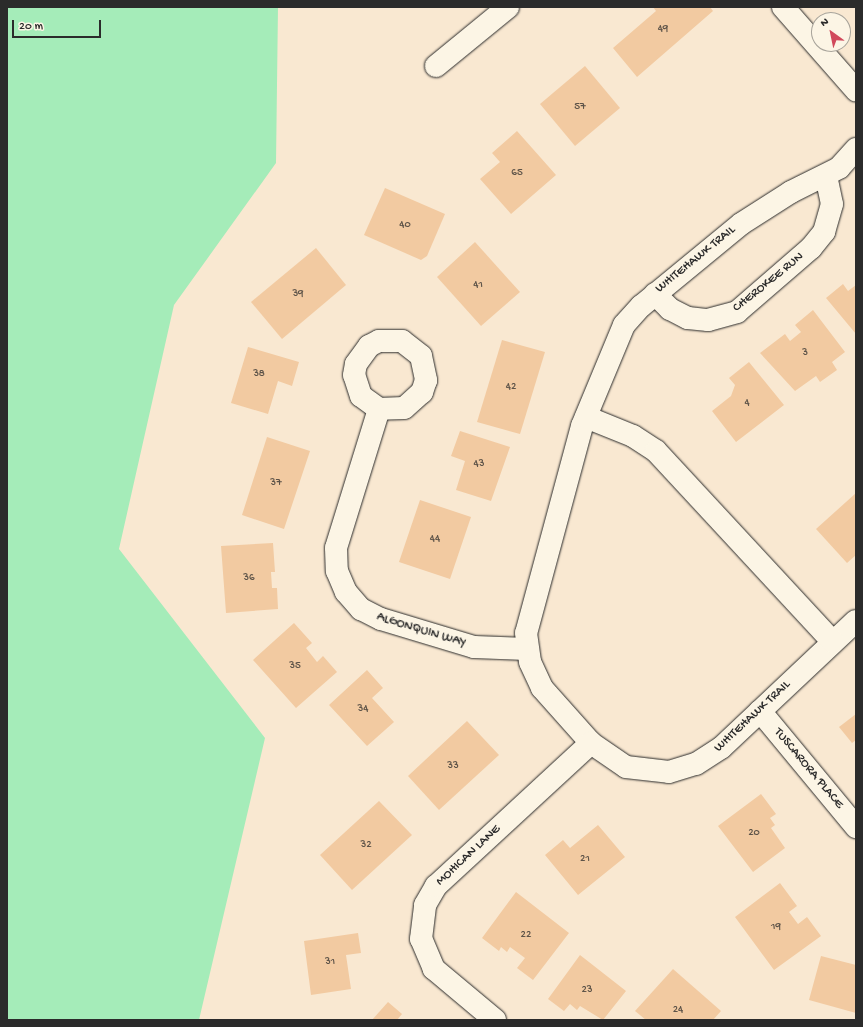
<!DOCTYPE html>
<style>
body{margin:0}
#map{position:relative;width:863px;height:1027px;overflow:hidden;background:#f9e8d1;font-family:"Gochi Hand",sans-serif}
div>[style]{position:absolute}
.green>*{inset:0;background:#a5ecb9}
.building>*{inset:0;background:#f2caa1}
.roads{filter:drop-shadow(0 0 1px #2b2b2b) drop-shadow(0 0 1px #2b2b2b)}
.minor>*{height:22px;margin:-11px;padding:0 11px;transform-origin:11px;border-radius:11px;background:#fcf5e5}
span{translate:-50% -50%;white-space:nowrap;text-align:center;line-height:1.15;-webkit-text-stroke:3px #fcf5e5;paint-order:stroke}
.number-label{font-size:11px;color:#5d5348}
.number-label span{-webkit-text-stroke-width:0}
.street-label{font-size:13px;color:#2b2b2b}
.frame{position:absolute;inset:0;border:8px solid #2b2b2b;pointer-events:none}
.north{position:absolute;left:811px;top:12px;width:40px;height:40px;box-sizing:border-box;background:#fcf5e5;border:1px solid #a8a49b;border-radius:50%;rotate:327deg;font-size:11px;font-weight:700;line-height:16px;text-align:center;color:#2b2b2b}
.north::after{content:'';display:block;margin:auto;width:14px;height:18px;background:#d1495b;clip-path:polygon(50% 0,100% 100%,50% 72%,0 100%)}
.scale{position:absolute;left:12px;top:20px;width:89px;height:18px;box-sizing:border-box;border:2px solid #2b2b2b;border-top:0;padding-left:5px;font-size:12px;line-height:14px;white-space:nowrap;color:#2b2b2b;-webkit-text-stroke:3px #fcf5e5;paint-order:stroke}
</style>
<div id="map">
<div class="green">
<i style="clip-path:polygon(7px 7px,278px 7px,276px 163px,174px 305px,119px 549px,265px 738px,199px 1020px,7px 1020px)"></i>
</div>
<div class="building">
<i style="clip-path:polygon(653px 7px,710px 7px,713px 11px,637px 77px,613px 48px,656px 11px)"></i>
<i style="clip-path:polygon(585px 66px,620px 108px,575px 146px,540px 104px)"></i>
<i style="clip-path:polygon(517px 131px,556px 175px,511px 214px,480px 179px,500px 162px,492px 153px)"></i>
<i style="clip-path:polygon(385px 188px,445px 214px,427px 256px,421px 260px,364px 235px)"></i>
<i style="clip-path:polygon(475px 242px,520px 292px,481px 326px,437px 277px)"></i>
<i style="clip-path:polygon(316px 248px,346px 285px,282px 339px,251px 302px)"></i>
<i style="clip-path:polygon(843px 284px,848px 291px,856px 285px,856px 334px,826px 298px)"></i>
<i style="clip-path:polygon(813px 310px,845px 352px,832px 362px,837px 370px,820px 382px,816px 376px,795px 391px,760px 353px,785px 334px,790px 341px,801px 332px,795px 325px)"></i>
<i style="clip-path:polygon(502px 340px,545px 352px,520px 434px,477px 422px)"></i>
<i style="clip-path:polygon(248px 347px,299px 362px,292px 386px,278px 381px,268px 414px,231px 403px)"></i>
<i style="clip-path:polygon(749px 362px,784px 405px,736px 442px,712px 411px,731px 396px,735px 385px,729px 378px)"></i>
<i style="clip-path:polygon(460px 431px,510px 447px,491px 501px,456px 490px,465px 461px,451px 456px)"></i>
<i style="clip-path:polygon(267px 437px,310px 451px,284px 529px,242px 515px)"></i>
<i style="clip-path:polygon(856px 493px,856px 555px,847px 563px,816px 529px)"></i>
<i style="clip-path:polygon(420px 500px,471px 517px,450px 579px,399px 562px)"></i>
<i style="clip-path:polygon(273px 543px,275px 572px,271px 572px,272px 588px,277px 588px,278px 609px,226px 613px,221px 546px)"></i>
<i style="clip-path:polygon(294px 623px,312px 643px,306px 648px,317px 662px,323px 656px,337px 672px,296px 708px,253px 660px)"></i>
<i style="clip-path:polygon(367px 670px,383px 688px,372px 698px,394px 722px,367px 746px,329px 705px)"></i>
<i style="clip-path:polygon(856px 714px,856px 740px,852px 743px,839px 727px)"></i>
<i style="clip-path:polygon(467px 721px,499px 755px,439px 810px,408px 776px)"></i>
<i style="clip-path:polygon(761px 794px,776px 814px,770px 818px,775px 825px,771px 828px,785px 848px,753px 872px,718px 826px)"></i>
<i style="clip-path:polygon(379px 801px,412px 835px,352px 890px,320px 855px)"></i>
<i style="clip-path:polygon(598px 825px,625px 857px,578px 895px,545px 855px,563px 840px,570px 848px)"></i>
<i style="clip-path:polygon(780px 883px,797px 906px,789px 912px,798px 924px,807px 917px,821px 936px,774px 970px,735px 917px)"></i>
<i style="clip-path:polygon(516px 892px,569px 933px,533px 980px,517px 968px,525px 958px,510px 947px,507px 952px,501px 947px,499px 951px,482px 938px)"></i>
<i style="clip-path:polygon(358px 933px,361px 953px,346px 955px,351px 989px,311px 995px,304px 941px)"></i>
<i style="clip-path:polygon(580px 955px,626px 991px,603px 1020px,580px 1006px,577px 1010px,570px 1004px,564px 1011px,548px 999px)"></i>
<i style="clip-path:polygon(821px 956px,856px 965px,856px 1013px,809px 1000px)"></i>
<i style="clip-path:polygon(673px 969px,721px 1011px,713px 1020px,646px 1020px,635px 1011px)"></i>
<i style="clip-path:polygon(388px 1002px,402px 1014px,397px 1020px,372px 1020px)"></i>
</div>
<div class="roads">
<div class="minor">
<i style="left:783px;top:7px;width:111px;rotate:48.7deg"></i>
<i style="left:436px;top:66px;width:93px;rotate:-39.3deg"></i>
<i style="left:856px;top:149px;width:25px;rotate:132deg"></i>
<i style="left:839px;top:168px;width:54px;rotate:153.4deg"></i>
<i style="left:791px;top:192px;width:59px;rotate:147.4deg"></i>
<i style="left:741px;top:224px;width:129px;rotate:140.6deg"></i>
<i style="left:641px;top:306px;width:25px;rotate:132deg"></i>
<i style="left:624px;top:325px;width:109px;rotate:112.6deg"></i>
<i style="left:582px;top:426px;width:214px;rotate:105.1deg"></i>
<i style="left:526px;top:633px;width:29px;rotate:82deg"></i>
<i style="left:530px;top:662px;width:29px;rotate:65deg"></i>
<i style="left:542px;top:688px;width:74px;rotate:48.3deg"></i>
<i style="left:591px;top:743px;width:42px;rotate:34.4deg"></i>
<i style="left:626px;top:767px;width:43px;rotate:6.6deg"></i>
<i style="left:669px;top:772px;width:28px;rotate:-17deg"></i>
<i style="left:696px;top:764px;width:30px;rotate:-33deg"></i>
<i style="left:721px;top:748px;width:185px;rotate:-43.3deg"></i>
<i style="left:655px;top:294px;width:21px;rotate:45deg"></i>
<i style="left:670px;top:309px;width:20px;rotate:27deg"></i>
<i style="left:688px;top:318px;width:20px;rotate:6deg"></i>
<i style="left:708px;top:320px;width:30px;rotate:-15deg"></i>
<i style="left:737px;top:312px;width:98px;rotate:-40.9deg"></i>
<i style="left:811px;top:248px;width:21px;rotate:-51deg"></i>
<i style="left:824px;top:232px;width:29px;rotate:-74deg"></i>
<i style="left:832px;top:204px;width:29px;rotate:-102deg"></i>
<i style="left:379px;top:409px;width:22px;rotate:-144deg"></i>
<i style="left:361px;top:396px;width:22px;rotate:-108deg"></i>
<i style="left:354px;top:375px;width:11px;rotate:-80deg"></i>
<i style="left:356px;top:364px;width:22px;rotate:-54deg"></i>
<i style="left:369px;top:346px;width:11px;rotate:-27deg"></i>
<i style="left:379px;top:341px;width:23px"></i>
<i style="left:402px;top:341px;width:24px;rotate:38deg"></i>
<i style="left:421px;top:356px;width:25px;rotate:78deg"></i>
<i style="left:426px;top:380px;width:13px;rotate:108deg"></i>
<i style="left:422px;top:392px;width:24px;rotate:138deg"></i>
<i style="left:404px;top:408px;width:25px;rotate:178deg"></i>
<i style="left:379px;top:409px;width:145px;rotate:107.2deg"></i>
<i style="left:336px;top:548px;width:23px;rotate:88deg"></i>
<i style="left:337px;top:571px;width:23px;rotate:67deg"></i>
<i style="left:346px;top:592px;width:23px;rotate:49deg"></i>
<i style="left:361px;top:609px;width:22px;rotate:27deg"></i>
<i style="left:381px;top:619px;width:97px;rotate:16.8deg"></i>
<i style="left:474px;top:647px;width:53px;rotate:2.2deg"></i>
<i style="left:586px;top:417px;width:51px;rotate:22deg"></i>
<i style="left:633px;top:436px;width:27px;rotate:33deg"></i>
<i style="left:656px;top:451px;width:260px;rotate:47.2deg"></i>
<i style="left:760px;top:711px;width:151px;rotate:50.4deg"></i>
<i style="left:495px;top:1020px;width:80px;rotate:-140.1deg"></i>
<i style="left:434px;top:969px;width:33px;rotate:-113deg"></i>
<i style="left:421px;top:939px;width:34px;rotate:-83deg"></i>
<i style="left:425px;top:905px;width:22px;rotate:-60deg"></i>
<i style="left:436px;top:886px;width:211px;rotate:-42.7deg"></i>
</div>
</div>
<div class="number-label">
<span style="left:663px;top:29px">49</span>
<span style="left:580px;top:107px">57</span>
<span style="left:517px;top:173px">65</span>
<span style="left:405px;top:225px">40</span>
<span style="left:478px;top:285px">41</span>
<span style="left:298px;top:294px">39</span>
<span style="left:805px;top:353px">3</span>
<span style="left:259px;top:374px">38</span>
<span style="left:511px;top:387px">42</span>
<span style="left:747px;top:403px">4</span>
<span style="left:479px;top:464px">43</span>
<span style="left:276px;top:483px">37</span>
<span style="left:435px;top:539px">44</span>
<span style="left:249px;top:578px">36</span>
<span style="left:295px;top:666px">35</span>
<span style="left:363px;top:709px">34</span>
<span style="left:453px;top:766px">33</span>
<span style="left:754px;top:833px">20</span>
<span style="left:366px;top:845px">32</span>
<span style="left:585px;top:859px">21</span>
<span style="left:776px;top:927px">19</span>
<span style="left:526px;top:935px">22</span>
<span style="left:330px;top:962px">31</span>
<span style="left:587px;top:990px">23</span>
<span style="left:678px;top:1010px">24</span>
</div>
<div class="street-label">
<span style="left:696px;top:260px;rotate:-39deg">WHITEHAWK TRAIL</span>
<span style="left:769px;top:283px;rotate:-39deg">CHEROKEE RUN</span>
<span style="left:421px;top:631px;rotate:17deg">ALGONQUIN WAY</span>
<span style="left:753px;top:717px;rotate:-43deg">WHITEHAWK TRAIL</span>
<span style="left:808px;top:769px;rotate:50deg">TUSCARORA PLACE</span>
<span style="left:469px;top:856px;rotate:-43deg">MOHICAN LANE</span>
</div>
<div class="frame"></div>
<div class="north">N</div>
<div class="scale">20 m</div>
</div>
